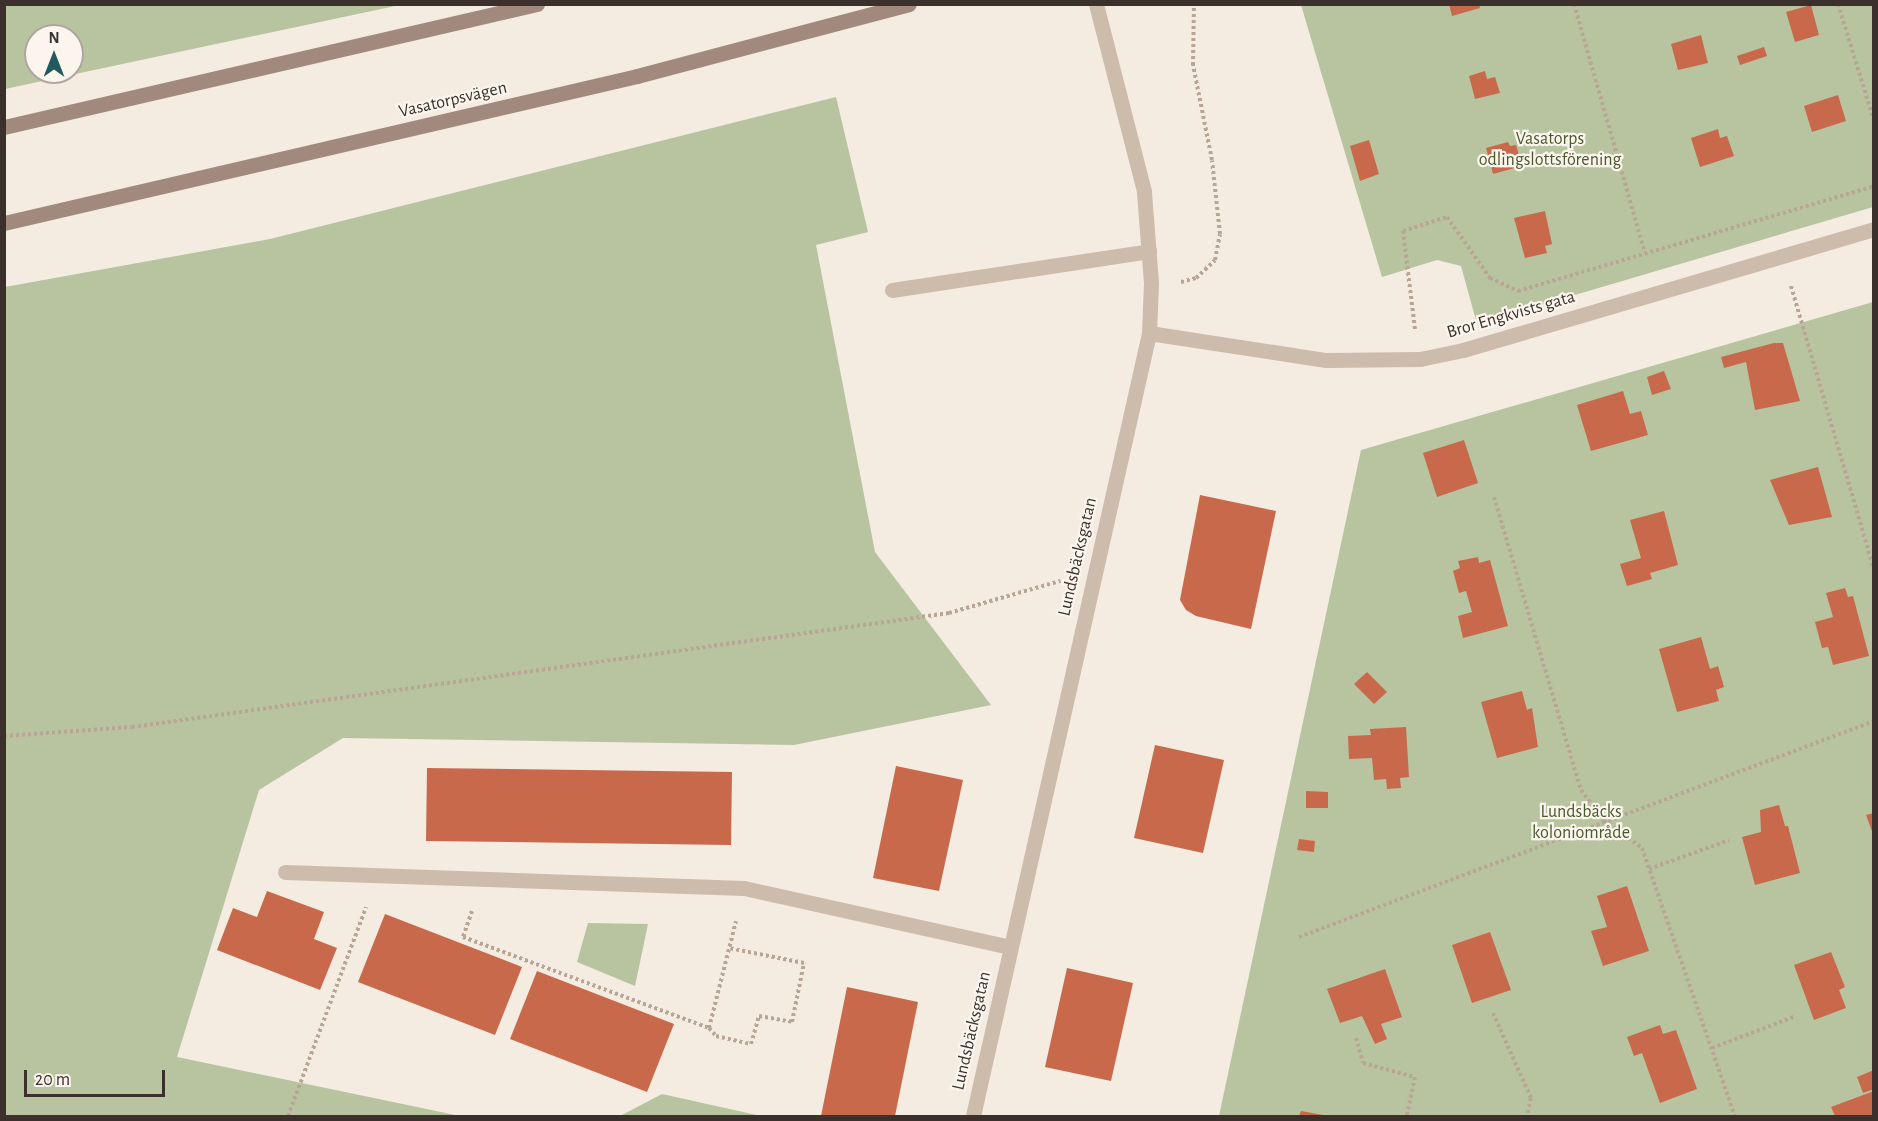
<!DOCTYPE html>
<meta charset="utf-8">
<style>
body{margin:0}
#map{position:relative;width:1878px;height:1121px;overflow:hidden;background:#f4ebe1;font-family:"Alegreya Sans",sans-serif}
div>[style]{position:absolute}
.green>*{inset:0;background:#b8c4a0}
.building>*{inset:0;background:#c8694b}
.path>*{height:4px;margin-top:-2px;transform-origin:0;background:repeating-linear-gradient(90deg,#b9a596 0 3px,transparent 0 6px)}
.service>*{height:15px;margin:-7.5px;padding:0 7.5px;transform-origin:7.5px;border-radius:7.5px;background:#cdbbac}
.minor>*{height:15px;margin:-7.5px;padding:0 7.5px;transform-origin:7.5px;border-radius:7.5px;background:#cdbbac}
.secondary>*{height:15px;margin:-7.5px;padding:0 7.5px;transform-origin:7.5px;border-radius:7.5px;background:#a18a7d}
span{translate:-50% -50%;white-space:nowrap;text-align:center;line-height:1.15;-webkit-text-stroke:4.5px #fbf5ee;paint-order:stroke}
.street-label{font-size:18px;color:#3b302b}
.park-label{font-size:18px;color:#4a5a2e}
.frame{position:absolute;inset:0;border:6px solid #3b302b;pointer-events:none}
.north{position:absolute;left:24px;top:24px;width:60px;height:60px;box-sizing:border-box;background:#fbf5ee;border:2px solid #aea6a0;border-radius:50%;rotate:0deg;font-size:16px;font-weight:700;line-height:24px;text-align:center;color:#3b302b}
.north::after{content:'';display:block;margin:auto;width:21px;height:27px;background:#1f5a5e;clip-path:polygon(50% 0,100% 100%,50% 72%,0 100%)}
.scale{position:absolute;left:24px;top:1070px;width:141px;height:27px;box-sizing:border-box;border:3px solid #3b302b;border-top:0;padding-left:8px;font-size:18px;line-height:21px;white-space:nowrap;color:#3b302b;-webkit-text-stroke:4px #fbf5ee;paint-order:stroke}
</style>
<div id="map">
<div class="green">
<i style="clip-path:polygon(evenodd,5px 4px,400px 4px,400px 5px,5px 89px,5px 4px,36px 36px,72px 36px,72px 72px,36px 72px,36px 36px)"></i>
<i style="clip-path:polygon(1301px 5px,1873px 5px,1873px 207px,1477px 324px,1461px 266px,1437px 260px,1382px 277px)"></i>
<i style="clip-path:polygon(836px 97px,868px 232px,816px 245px,875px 552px,991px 705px,794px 745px,343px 738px,259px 790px,177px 1057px,460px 1116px,5px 1116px,5px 287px,270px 239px)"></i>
<i style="clip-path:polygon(1873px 302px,1873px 1116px,1219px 1116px,1361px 450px)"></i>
<i style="clip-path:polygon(588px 923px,648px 924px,635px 986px,577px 962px)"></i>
<i style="clip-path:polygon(662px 1094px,761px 1116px,620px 1116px)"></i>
</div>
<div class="building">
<i style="clip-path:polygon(1449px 4px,1479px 4px,1480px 8px,1452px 16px)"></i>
<i style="clip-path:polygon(1811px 5px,1819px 35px,1795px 42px,1786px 12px)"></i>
<i style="clip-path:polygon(1701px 35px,1708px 63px,1678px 70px,1671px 44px)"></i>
<i style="clip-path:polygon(1764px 47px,1767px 56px,1740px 65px,1737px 56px)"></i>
<i style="clip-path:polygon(1485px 71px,1487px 79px,1495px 77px,1500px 93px,1475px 99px,1469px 76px)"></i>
<i style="clip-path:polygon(1838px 95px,1846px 121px,1812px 132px,1804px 106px)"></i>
<i style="clip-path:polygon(1718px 129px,1720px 138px,1727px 136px,1734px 156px,1700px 167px,1691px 138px)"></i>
<i style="clip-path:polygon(1369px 140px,1379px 174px,1360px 181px,1350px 146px)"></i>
<i style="clip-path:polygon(1508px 142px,1510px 146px,1516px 145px,1522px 166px,1493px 174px,1486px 148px)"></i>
<i style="clip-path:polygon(1545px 211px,1552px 244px,1545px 246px,1547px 253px,1525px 258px,1514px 218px)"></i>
<i style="clip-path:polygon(1774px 343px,1783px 343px,1800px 401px,1755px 410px,1746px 362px,1724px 368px,1721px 357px)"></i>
<i style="clip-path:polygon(1664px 371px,1671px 389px,1652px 395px,1647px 377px)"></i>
<i style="clip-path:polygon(1623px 391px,1630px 414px,1641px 411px,1648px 435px,1591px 451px,1577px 405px)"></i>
<i style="clip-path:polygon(1464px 440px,1478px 483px,1437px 497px,1423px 453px)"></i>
<i style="clip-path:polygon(1818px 467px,1832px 517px,1789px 525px,1770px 480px)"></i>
<i style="clip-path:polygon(1200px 495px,1276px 511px,1251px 629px,1196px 616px,1186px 610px,1180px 600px)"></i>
<i style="clip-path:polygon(1664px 511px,1678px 565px,1650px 573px,1652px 579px,1627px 586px,1620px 564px,1641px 558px,1630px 520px)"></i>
<i style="clip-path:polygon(1478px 557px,1479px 563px,1490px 560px,1508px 626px,1463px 638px,1458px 616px,1472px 612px,1466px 591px,1459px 593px,1453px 571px,1460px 568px,1458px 561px)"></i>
<i style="clip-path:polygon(1845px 588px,1848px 597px,1853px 596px,1869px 656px,1833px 665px,1828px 647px,1822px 648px,1815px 622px,1833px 617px,1826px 593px)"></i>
<i style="clip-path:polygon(1701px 637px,1710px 669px,1718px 666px,1724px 687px,1716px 690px,1719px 701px,1677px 712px,1659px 649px)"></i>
<i style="clip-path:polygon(1367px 672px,1387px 692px,1374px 704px,1354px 684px)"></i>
<i style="clip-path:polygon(1522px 691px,1527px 710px,1532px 708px,1538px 747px,1497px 758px,1481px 702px)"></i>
<i style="clip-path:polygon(1406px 727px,1409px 777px,1400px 778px,1401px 788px,1387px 789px,1386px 779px,1374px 780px,1372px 758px,1349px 759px,1348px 736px,1371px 735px,1370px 729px)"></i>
<i style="clip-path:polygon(1155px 745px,1224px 760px,1203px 853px,1134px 838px)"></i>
<i style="clip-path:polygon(896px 766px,963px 780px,939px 891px,873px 878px)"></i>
<i style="clip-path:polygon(427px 768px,732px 772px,731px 845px,426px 841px)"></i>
<i style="clip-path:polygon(1306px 791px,1328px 792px,1328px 808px,1306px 808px)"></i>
<i style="clip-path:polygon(1779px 805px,1785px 826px,1788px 826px,1800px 873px,1755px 885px,1742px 837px,1761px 832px,1760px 810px)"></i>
<i style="clip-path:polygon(1874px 813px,1874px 834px,1873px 834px,1866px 815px)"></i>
<i style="clip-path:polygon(1299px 839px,1315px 841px,1314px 852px,1297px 850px)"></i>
<i style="clip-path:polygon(1627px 886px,1649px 951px,1603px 966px,1591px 931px,1607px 927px,1597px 896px)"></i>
<i style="clip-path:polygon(267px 891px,324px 912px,314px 939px,337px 948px,320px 990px,217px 950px,233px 908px,257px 917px)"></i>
<i style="clip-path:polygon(385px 914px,522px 967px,495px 1035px,358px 982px)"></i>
<i style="clip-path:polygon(1490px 932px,1511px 990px,1472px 1003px,1452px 945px)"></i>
<i style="clip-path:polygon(1831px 952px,1845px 987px,1839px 990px,1846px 1008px,1814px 1020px,1794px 965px)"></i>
<i style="clip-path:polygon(1067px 968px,1133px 983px,1111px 1081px,1045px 1067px)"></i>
<i style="clip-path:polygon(1385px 969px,1402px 1017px,1381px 1024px,1387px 1039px,1375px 1044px,1362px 1016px,1340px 1023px,1327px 989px)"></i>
<i style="clip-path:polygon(537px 971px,674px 1024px,647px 1092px,510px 1039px)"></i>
<i style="clip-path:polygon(847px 987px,918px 1002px,895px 1116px,821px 1116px)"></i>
<i style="clip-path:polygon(1660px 1025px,1663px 1034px,1676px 1030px,1697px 1089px,1660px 1103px,1642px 1053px,1634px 1056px,1627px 1037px)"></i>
<i style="clip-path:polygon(1874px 1070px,1874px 1089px,1863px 1093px,1857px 1077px)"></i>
<i style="clip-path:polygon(1874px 1091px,1874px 1116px,1835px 1116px,1831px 1107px)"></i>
<i style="clip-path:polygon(1301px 1111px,1323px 1115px,1323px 1116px,1299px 1116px)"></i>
</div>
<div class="path">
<i style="left:1574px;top:4px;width:259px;rotate:74.1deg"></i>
<i style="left:1838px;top:4px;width:122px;rotate:72.9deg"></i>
<i style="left:1181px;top:282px;width:16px;rotate:-15deg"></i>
<i style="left:1196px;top:278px;width:26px;rotate:-43deg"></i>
<i style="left:1215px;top:260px;width:26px;rotate:-79deg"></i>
<i style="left:1220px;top:234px;width:74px;rotate:-96.2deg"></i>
<i style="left:1212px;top:160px;width:97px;rotate:-101.3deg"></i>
<i style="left:1193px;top:65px;width:61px;rotate:-89.1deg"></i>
<i style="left:1791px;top:286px;width:296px;rotate:73.7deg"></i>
<i style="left:1415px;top:329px;width:99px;rotate:-97deg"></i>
<i style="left:1403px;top:231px;width:46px;rotate:-17.7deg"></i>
<i style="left:1447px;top:217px;width:75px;rotate:54.8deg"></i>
<i style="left:1490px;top:278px;width:31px;rotate:25deg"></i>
<i style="left:1518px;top:291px;width:371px;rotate:-16.4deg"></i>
<i style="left:1494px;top:497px;width:306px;rotate:73.5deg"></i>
<i style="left:1581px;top:790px;width:38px;rotate:53deg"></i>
<i style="left:1604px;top:820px;width:47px;rotate:36.4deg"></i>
<i style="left:1642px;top:848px;width:284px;rotate:70.9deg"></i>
<i style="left:4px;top:736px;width:128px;rotate:-4deg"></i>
<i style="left:132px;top:727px;width:825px;rotate:-7.94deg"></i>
<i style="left:949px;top:613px;width:116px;rotate:-16.1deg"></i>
<i style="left:1649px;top:869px;width:85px;rotate:-19.9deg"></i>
<i style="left:472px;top:911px;width:28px;rotate:109deg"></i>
<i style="left:463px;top:937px;width:262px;rotate:20.3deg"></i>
<i style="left:709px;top:1028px;width:110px;rotate:-75.8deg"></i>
<i style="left:1299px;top:937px;width:614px;rotate:-20.59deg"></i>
<i style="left:1493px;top:1013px;width:93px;rotate:65.9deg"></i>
<i style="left:1531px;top:1098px;width:18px;rotate:103deg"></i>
<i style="left:709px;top:1028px;width:11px;rotate:49deg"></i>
<i style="left:716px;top:1036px;width:36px;rotate:13deg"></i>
<i style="left:751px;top:1044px;width:29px;rotate:-74deg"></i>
<i style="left:759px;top:1016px;width:34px;rotate:10deg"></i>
<i style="left:792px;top:1022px;width:60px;rotate:-78.5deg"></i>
<i style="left:804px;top:963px;width:76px;rotate:-168.7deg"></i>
<i style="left:1356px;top:1038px;width:26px;rotate:74deg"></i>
<i style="left:1363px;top:1063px;width:54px;rotate:15.1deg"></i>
<i style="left:1415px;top:1077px;width:40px;rotate:102deg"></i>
<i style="left:1712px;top:1048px;width:90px;rotate:-20.9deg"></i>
<i style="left:288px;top:1116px;width:223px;rotate:-69.5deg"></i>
</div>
<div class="service">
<i style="left:892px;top:290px;width:260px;rotate:-8.6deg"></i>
</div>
<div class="minor">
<i style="left:1149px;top:333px;width:179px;rotate:8.7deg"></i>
<i style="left:1326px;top:360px;width:94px;rotate:-0.6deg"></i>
<i style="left:1420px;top:359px;width:44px;rotate:-11.8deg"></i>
<i style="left:1463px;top:350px;width:428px;rotate:-16.4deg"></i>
<i style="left:285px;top:872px;width:459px;rotate:2deg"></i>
<i style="left:744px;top:888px;width:272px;rotate:12.5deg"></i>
<i style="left:973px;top:1116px;width:803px;rotate:-77.33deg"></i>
<i style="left:1149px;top:333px;width:50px;rotate:-87.7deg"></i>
<i style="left:1151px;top:283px;width:92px;rotate:-94.4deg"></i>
<i style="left:1144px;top:191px;width:193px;rotate:-104.4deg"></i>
</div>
<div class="secondary">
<i style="left:4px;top:127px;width:547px;rotate:-12.99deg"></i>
<i style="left:4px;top:223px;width:650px;rotate:-13.07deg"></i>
<i style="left:637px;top:76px;width:281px;rotate:-14.8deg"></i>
</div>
<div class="street-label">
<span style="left:453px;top:100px;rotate:-13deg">Vasatorpsvägen</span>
<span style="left:1511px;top:315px;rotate:-16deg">Bror Engkvists gata</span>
<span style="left:1078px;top:557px;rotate:-77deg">Lundsbäcksgatan</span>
<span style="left:972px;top:1031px;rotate:-77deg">Lundsbäcksgatan</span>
</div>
<div class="park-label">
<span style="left:1550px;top:150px">Vasatorps<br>odlingslottsförening</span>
<span style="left:1581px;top:823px">Lundsbäcks<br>koloniområde</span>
</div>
<div class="frame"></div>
<div class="north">N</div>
<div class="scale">20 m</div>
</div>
